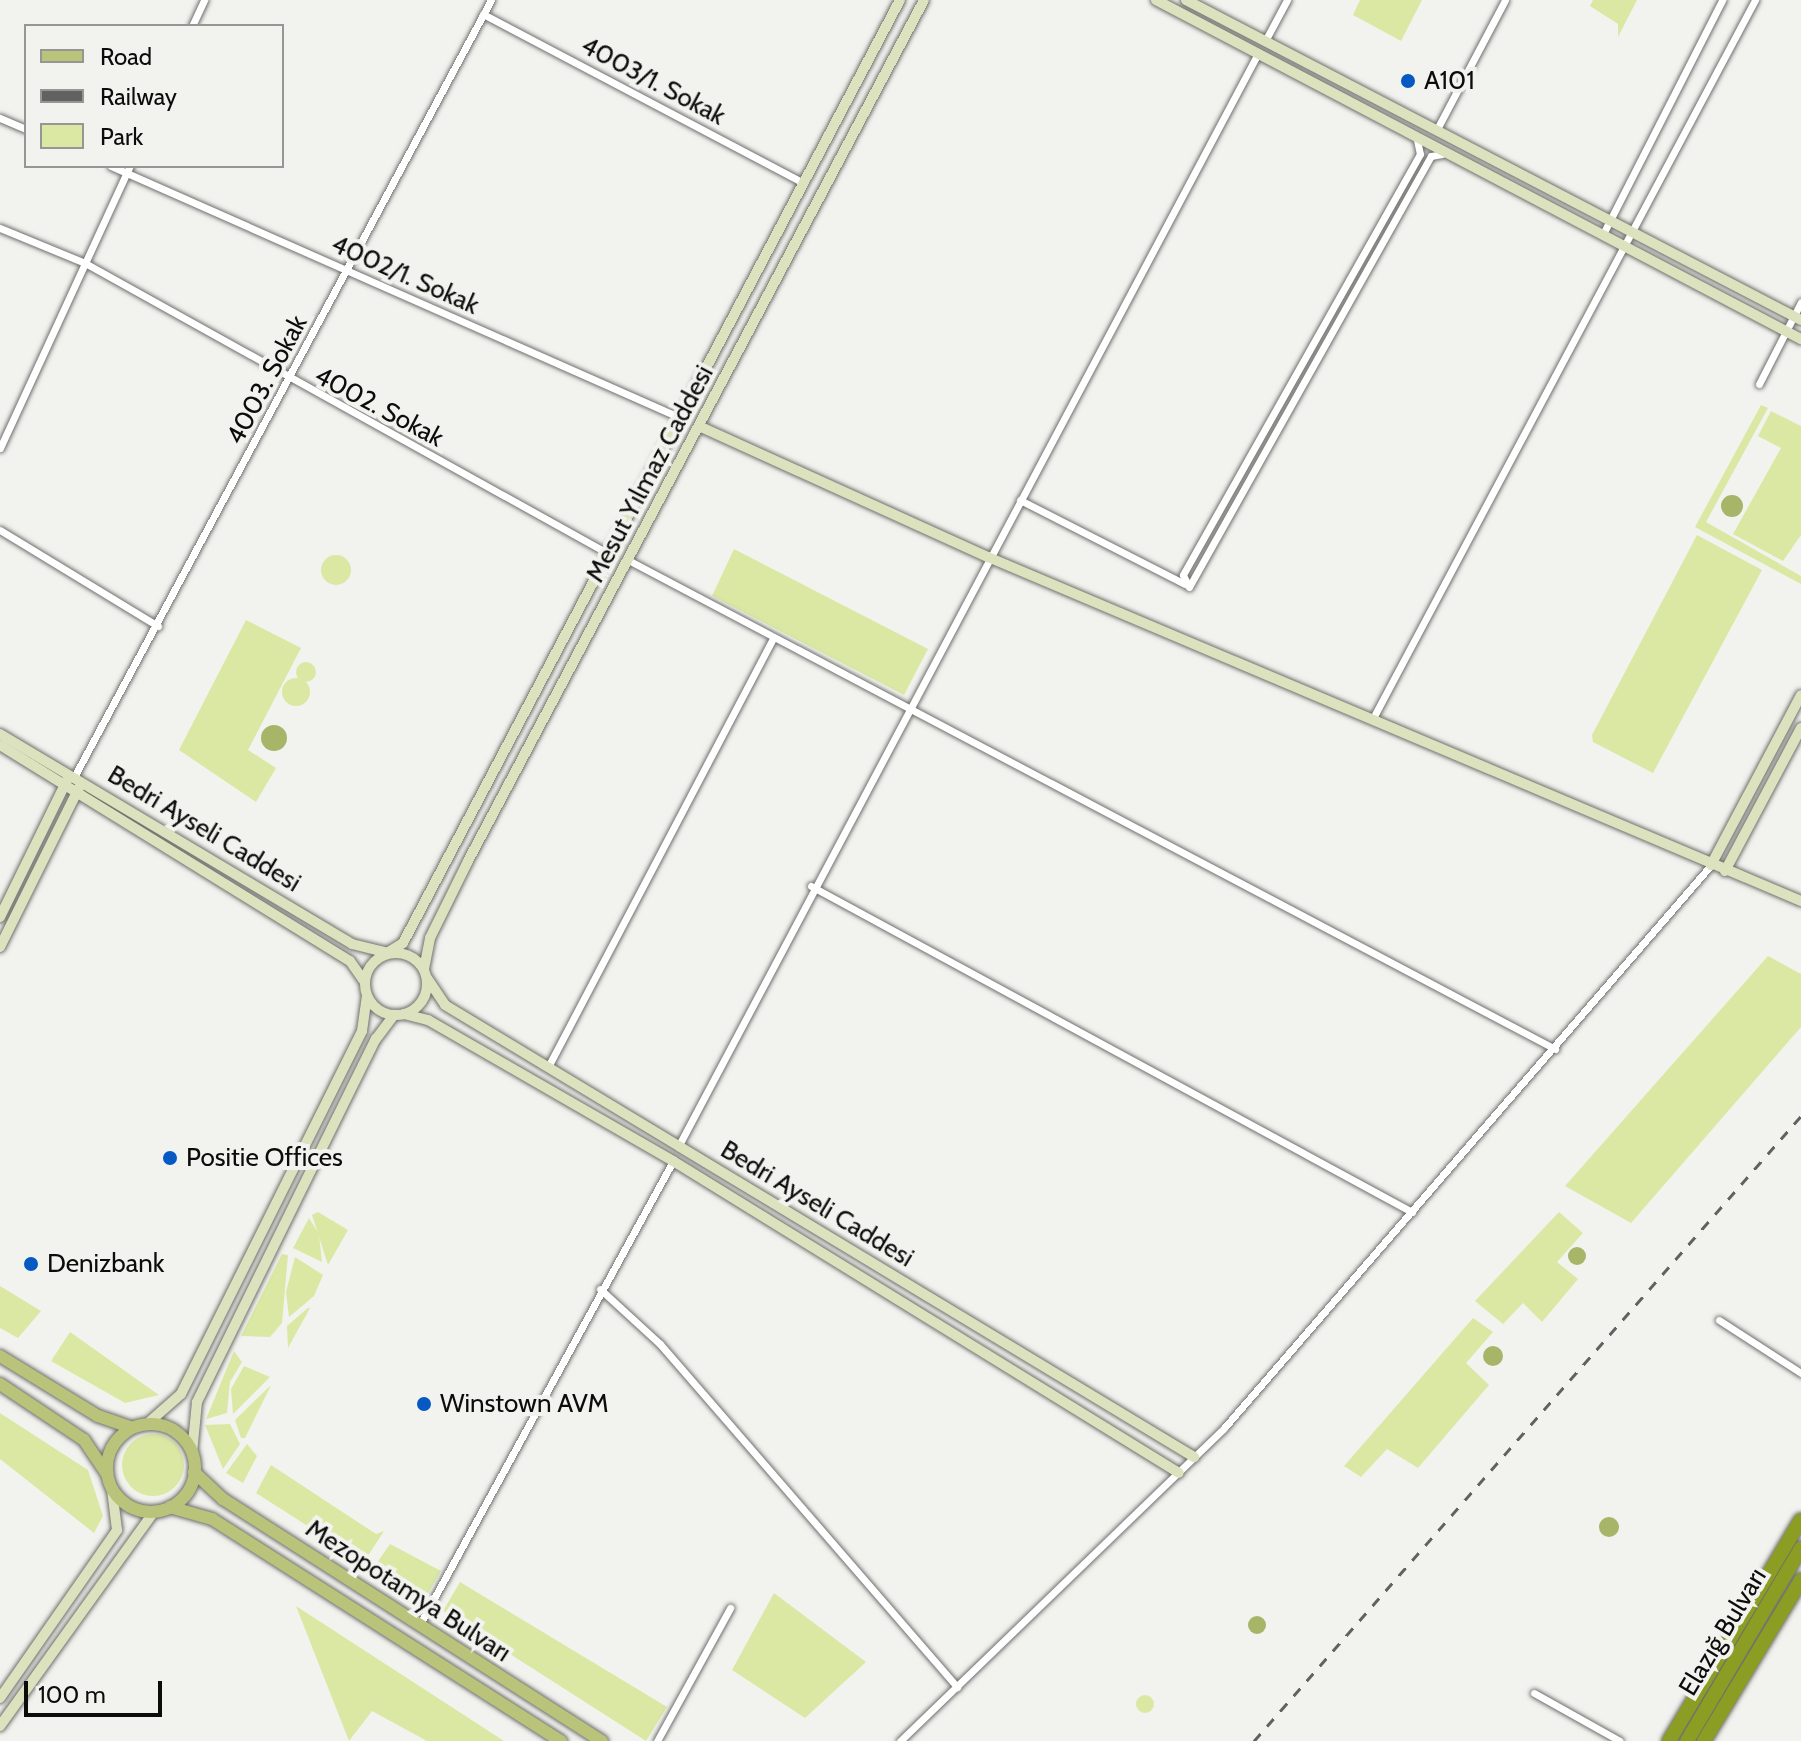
<!DOCTYPE html>
<meta charset="utf-8">
<style>
body{margin:0}
#map{position:relative;width:1801px;height:1741px;overflow:hidden;background:#f2f3ef;font-family:Cabin,sans-serif}
div>[style]{position:absolute}
.green>*{inset:0;background:#dae8a4}
.round{border-radius:50%}
.water>*{inset:0;background:#a6b568}
.roads{filter:drop-shadow(0 0 2px #6f6f6d) drop-shadow(0 0 2px #6f6f6d)}
.street>*{height:7px;margin:-3.5px;padding:0 3.5px;transform-origin:3.5px;border-radius:3.5px;background:#fff}
.secondary>*{height:10px;margin:-5px;padding:0 5px;transform-origin:5px;border-radius:5px;background:#dce2bd}
.secondary>.ring{margin:-5px;padding:0;box-sizing:content-box;background:none;border:10px solid #dce2bd;border-radius:50%}
.primary>*{height:12px;margin:-6px;padding:0 6px;transform-origin:6px;border-radius:6px;background:#b9c47a}
.primary>.ring{margin:-6px;padding:0;box-sizing:content-box;background:none;border:12px solid #b9c47a;border-radius:50%}
.highway>*{height:14px;margin:-7px;padding:0 7px;transform-origin:7px;border-radius:7px;background:#8b9d22}
.rail>*{height:3px;margin-top:-1.5px;transform-origin:0;background:repeating-linear-gradient(90deg,#61615f 0 10px,transparent 0 20px)}
.dots>*{width:22px;height:22px;translate:-50% -50%;box-sizing:border-box;border:4px solid #f2f3ef;border-radius:50%}
span{translate:-50% -50%;white-space:nowrap;text-align:center;line-height:1.15;-webkit-text-stroke:8px #f2f3ef;paint-order:stroke}
.street-label{font-size:26px;color:#0c0c0b}
.poi-label{font-size:26px;color:#0c0c0b}
.left{translate:0 -50%;text-align:left}
.legend{position:absolute;left:24px;top:24px;width:260px;height:144px;box-sizing:border-box;background:#f2f3ef;border:2px solid #969794;margin:0;padding:10px 14px;list-style:none;font-size:24px;color:#0c0c0b}
.legend li{display:flex;align-items:center;gap:16px;height:40px}
.legend b{width:40px;border:2px solid #969794}
.scale{position:absolute;left:24px;top:1681px;width:138px;height:36px;box-sizing:border-box;border:4px solid #0c0c0b;border-top:0;padding-left:10px;font-size:24px;line-height:28px;white-space:nowrap;color:#0c0c0b;-webkit-text-stroke:6px #f2f3ef;paint-order:stroke}
</style>
<div id="map">
<div class="green">
<i style="clip-path:polygon(1360px 0,1422px 0,1401px 41px,1353px 15px)"></i>
<i style="clip-path:polygon(1593px 0,1637px 0,1618px 37px,1618px 24px,1590px 6px)"></i>
<i style="clip-path:polygon(1761px 405px,1768px 408px,1706px 522px,1801px 576px,1801px 584px,1695px 527px)"></i>
<i style="clip-path:polygon(1771px 411px,1801px 426px,1801px 535px,1783px 561px,1733px 534px,1781px 448px,1758px 436px)"></i>
<i style="clip-path:polygon(1697px 535px,1762px 570px,1653px 773px,1593px 742px,1592px 735px)"></i>
<i style="clip-path:polygon(734px 549px,928px 649px,904px 695px,712px 596px)"></i>
<i class="round" style="left:321px;top:555px;width:30px;height:30px"></i>
<i style="clip-path:polygon(246px 620px,301px 648px,248px 750px,276px 768px,256px 802px,179px 750px)"></i>
<i class="round" style="left:296px;top:662px;width:20px;height:20px"></i>
<i class="round" style="left:282px;top:678px;width:28px;height:28px"></i>
<i style="clip-path:polygon(1768px 956px,1801px 974px,1801px 1027px,1631px 1223px,1565px 1186px)"></i>
<i style="clip-path:polygon(318px 1212px,348px 1230px,328px 1265px,312px 1215px)"></i>
<i style="clip-path:polygon(1559px 1212px,1583px 1233px,1557px 1262px,1578px 1279px,1542px 1322px,1523px 1303px,1503px 1324px,1475px 1301px)"></i>
<i style="clip-path:polygon(309px 1218px,319px 1234px,322px 1262px,293px 1248px)"></i>
<i style="clip-path:polygon(282px 1254px,288px 1255px,282px 1323px,270px 1337px,241px 1336px)"></i>
<i style="clip-path:polygon(295px 1257px,323px 1275px,314px 1296px,289px 1317px,286px 1292px)"></i>
<i style="clip-path:polygon(0 1286px,41px 1311px,18px 1338px,0 1328px)"></i>
<i style="clip-path:polygon(308px 1308px,310px 1308px,288px 1348px,287px 1326px)"></i>
<i style="clip-path:polygon(1473px 1318px,1493px 1332px,1466px 1363px,1489px 1385px,1418px 1468px,1387px 1449px,1361px 1477px,1344px 1466px)"></i>
<i style="clip-path:polygon(70px 1332px,159px 1395px,125px 1403px,51px 1361px)"></i>
<i style="clip-path:polygon(234px 1351px,242px 1362px,230px 1382px,227px 1413px,206px 1419px)"></i>
<i style="clip-path:polygon(244px 1366px,270px 1377px,233px 1414px,231px 1389px)"></i>
<i style="clip-path:polygon(271px 1385px,245px 1438px,241px 1438px,235px 1420px)"></i>
<i style="clip-path:polygon(0 1413px,88px 1470px,103px 1516px,94px 1533px,0 1459px)"></i>
<i style="clip-path:polygon(230px 1424px,240px 1444px,223px 1469px,205px 1425px)"></i>
<i class="round" style="left:122px;top:1434px;width:62px;height:62px"></i>
<i style="clip-path:polygon(247px 1444px,257px 1456px,243px 1483px,226px 1473px)"></i>
<i style="clip-path:polygon(271px 1465px,376px 1534px,384px 1531px,364px 1562px,256px 1493px)"></i>
<i style="clip-path:polygon(390px 1544px,441px 1571px,424px 1600px,374px 1567px)"></i>
<i style="clip-path:polygon(460px 1582px,667px 1707px,646px 1741px,443px 1611px)"></i>
<i style="clip-path:polygon(774px 1593px,866px 1662px,805px 1718px,732px 1670px)"></i>
<i style="clip-path:polygon(296px 1606px,504px 1741px,427px 1741px,372px 1711px,349px 1741px)"></i>
<i class="round" style="left:1136px;top:1695px;width:18px;height:18px"></i>
</div>
<div class="water">
<i class="round" style="left:1721px;top:495px;width:22px;height:22px"></i>
<i class="round" style="left:261px;top:725px;width:26px;height:26px"></i>
<i class="round" style="left:1568px;top:1247px;width:18px;height:18px"></i>
<i class="round" style="left:1483px;top:1346px;width:20px;height:20px"></i>
<i class="round" style="left:1599px;top:1517px;width:20px;height:20px"></i>
<i class="round" style="left:1248px;top:1616px;width:18px;height:18px"></i>
</div>
<div class="roads">
<div class="street">
<i style="left:483px;top:14px;width:363px;rotate:27.8deg"></i>
<i style="left:192px;top:26px;width:29px;rotate:-65deg"></i>
<i style="left:1265px;top:41px;width:47px;rotate:-61.8deg"></i>
<i style="left:0;top:118px;width:28px;rotate:23deg"></i>
<i style="left:1436px;top:131px;width:148px;rotate:-62.2deg"></i>
<i style="left:1417px;top:140px;width:14px;rotate:78deg"></i>
<i style="left:1420px;top:154px;width:483px;rotate:119.4deg"></i>
<i style="left:1183px;top:575px;width:13px;rotate:63deg"></i>
<i style="left:1189px;top:587px;width:494px;rotate:-60.7deg"></i>
<i style="left:1431px;top:156px;width:11px;rotate:-10deg"></i>
<i style="left:111px;top:166px;width:625px;rotate:23.86deg"></i>
<i style="left:0;top:228px;width:92px;rotate:22.4deg"></i>
<i style="left:85px;top:263px;width:602px;rotate:29.04deg"></i>
<i style="left:1603px;top:234px;width:263px;rotate:-63deg"></i>
<i style="left:1759px;top:384px;width:92px;rotate:-62.9deg"></i>
<i style="left:0;top:448px;width:311px;rotate:-65.3deg"></i>
<i style="left:1020px;top:500px;width:185px;rotate:27deg"></i>
<i style="left:0;top:530px;width:185px;rotate:31.3deg"></i>
<i style="left:630px;top:561px;width:1046px;rotate:27.81deg"></i>
<i style="left:1372px;top:720px;width:816px;rotate:-61.99deg"></i>
<i style="left:74px;top:777px;width:882px;rotate:-61.78deg"></i>
<i style="left:811px;top:886px;width:684px;rotate:28.48deg"></i>
<i style="left:548px;top:1067px;width:484px;rotate:-62.3deg"></i>
<i style="left:679px;top:1145px;width:1234px;rotate:-62.06deg"></i>
<i style="left:600px;top:1289px;width:81px;rotate:42.5deg"></i>
<i style="left:660px;top:1344px;width:454px;rotate:49.1deg"></i>
<i style="left:1719px;top:1320px;width:98px;rotate:32.9deg"></i>
<i style="left:420px;top:1624px;width:528px;rotate:-61.35deg"></i>
<i style="left:1534px;top:1693px;width:98px;rotate:29.2deg"></i>
<i style="left:657px;top:1741px;width:152px;rotate:-61.2deg"></i>
<i style="left:900px;top:1741px;width:450px;rotate:-44deg"></i>
<i style="left:1224px;top:1428px;width:744px;rotate:-49.14deg"></i>
</div>
<div class="secondary">
<i style="left:1156px;top:0;width:729px;rotate:27.73deg"></i>
<i style="left:1186px;top:0;width:693px;rotate:27.49deg"></i>
<i style="left:701px;top:427px;width:315px;rotate:24.4deg"></i>
<i style="left:988px;top:557px;width:883px;rotate:22.93deg"></i>
<i style="left:0;top:734px;width:410px;rotate:30.8deg"></i>
<i style="left:352px;top:944px;width:36px;rotate:14deg"></i>
<i style="left:387px;top:953px;width:19px;rotate:-32deg"></i>
<i style="left:403px;top:943px;width:1066px;rotate:-62.21deg"></i>
<i style="left:0;top:745px;width:411px;rotate:31.7deg"></i>
<i style="left:350px;top:961px;width:24px;rotate:55deg"></i>
<i style="left:1711px;top:865px;width:192px;rotate:-62.1deg"></i>
<i style="left:1725px;top:871px;width:162px;rotate:-62deg"></i>
<i style="left:0;top:917px;width:153px;rotate:-63.9deg"></i>
<i style="left:0;top:947px;width:178px;rotate:-63.6deg"></i>
<i class="ring" style="left:365px;top:953px;width:52px;height:52px"></i>
<i style="left:424px;top:969px;width:32px;rotate:-79deg"></i>
<i style="left:430px;top:938px;width:86px;rotate:-63.7deg"></i>
<i style="left:468px;top:861px;width:974px;rotate:-62.09deg"></i>
<i style="left:427px;top:978px;width:32px;rotate:56deg"></i>
<i style="left:445px;top:1005px;width:875px;rotate:31.11deg"></i>
<i style="left:404px;top:1014px;width:25px;rotate:14deg"></i>
<i style="left:428px;top:1020px;width:283px;rotate:29.9deg"></i>
<i style="left:673px;top:1161px;width:594px;rotate:31.66deg"></i>
<i style="left:147px;top:1424px;width:45px;rotate:-41.4deg"></i>
<i style="left:181px;top:1394px;width:406px;rotate:-63.5deg"></i>
<i style="left:362px;top:1031px;width:35px;rotate:-82deg"></i>
<i style="left:192px;top:1453px;width:51px;rotate:-84.4deg"></i>
<i style="left:197px;top:1402px;width:405px;rotate:-63.8deg"></i>
<i style="left:376px;top:1039px;width:30px;rotate:-53deg"></i>
<i style="left:0;top:1698px;width:205px;rotate:-55.1deg"></i>
<i style="left:117px;top:1530px;width:41px;rotate:-97deg"></i>
<i style="left:0;top:1726px;width:264px;rotate:-54.3deg"></i>
</div>
<div class="primary">
<i style="left:0;top:1356px;width:115px;rotate:31.5deg"></i>
<i style="left:98px;top:1416px;width:36px;rotate:19deg"></i>
<i style="left:0;top:1384px;width:101px;rotate:33.7deg"></i>
<i style="left:84px;top:1440px;width:40px;rotate:56deg"></i>
<i class="ring" style="left:107px;top:1424px;width:76px;height:76px"></i>
<i style="left:194px;top:1472px;width:40px;rotate:43deg"></i>
<i style="left:223px;top:1499px;width:450px;rotate:32.6deg"></i>
<i style="left:170px;top:1507px;width:44px;rotate:15.9deg"></i>
<i style="left:212px;top:1519px;width:414px;rotate:32.5deg"></i>
</div>
<div class="highway">
<i style="left:1669px;top:1741px;width:257px;rotate:-59.2deg"></i>
<i style="left:1687px;top:1741px;width:224px;rotate:-59.4deg"></i>
<i style="left:1704px;top:1741px;width:188px;rotate:-58.9deg"></i>
</div>
</div>
<div class="rail">
<i style="left:1254px;top:1741px;width:831px;rotate:-48.81deg"></i>
</div>
<div class="dots">
<i style="left:1408px;top:81px;background:#0658c2"></i>
<i style="left:170px;top:1158px;background:#0658c2"></i>
<i style="left:31px;top:1264px;background:#0658c2"></i>
<i style="left:424px;top:1404px;background:#0658c2"></i>
</div>
<div class="street-label">
<span style="left:653px;top:81px;rotate:28deg">4003/1. Sokak</span>
<span style="left:405px;top:275px;rotate:24deg">4002/1. Sokak</span>
<span style="left:267px;top:380px;rotate:-62deg">4003. Sokak</span>
<span style="left:379px;top:407px;rotate:28deg">4002. Sokak</span>
<span style="left:650px;top:474px;rotate:-62deg">Mesut Yılmaz Caddesi</span>
<span style="left:204px;top:829px;rotate:31deg">Bedri Ayseli Caddesi</span>
<span style="left:817px;top:1204px;rotate:31deg">Bedri Ayseli Caddesi</span>
<span style="left:408px;top:1591px;rotate:33deg">Mezopotamya Bulvarı</span>
<span style="left:1723px;top:1632px;rotate:-59deg">Elazığ Bulvarı</span>
</div>
<div class="poi-label">
<span class="left" style="left:1424px;top:81px">A101</span>
<span class="left" style="left:186px;top:1158px">Positie Offices</span>
<span class="left" style="left:47px;top:1264px">Denizbank</span>
<span class="left" style="left:440px;top:1404px">Winstown AVM</span>
</div>
<ul class="legend">
<li><b style="height:10px;background:#b9c47a"></b>Road</li>
<li><b style="height:10px;background:#61615f"></b>Railway</li>
<li><b style="height:22px;background:#dae8a4"></b>Park</li>
</ul>
<div class="scale">100 m</div>
</div>
